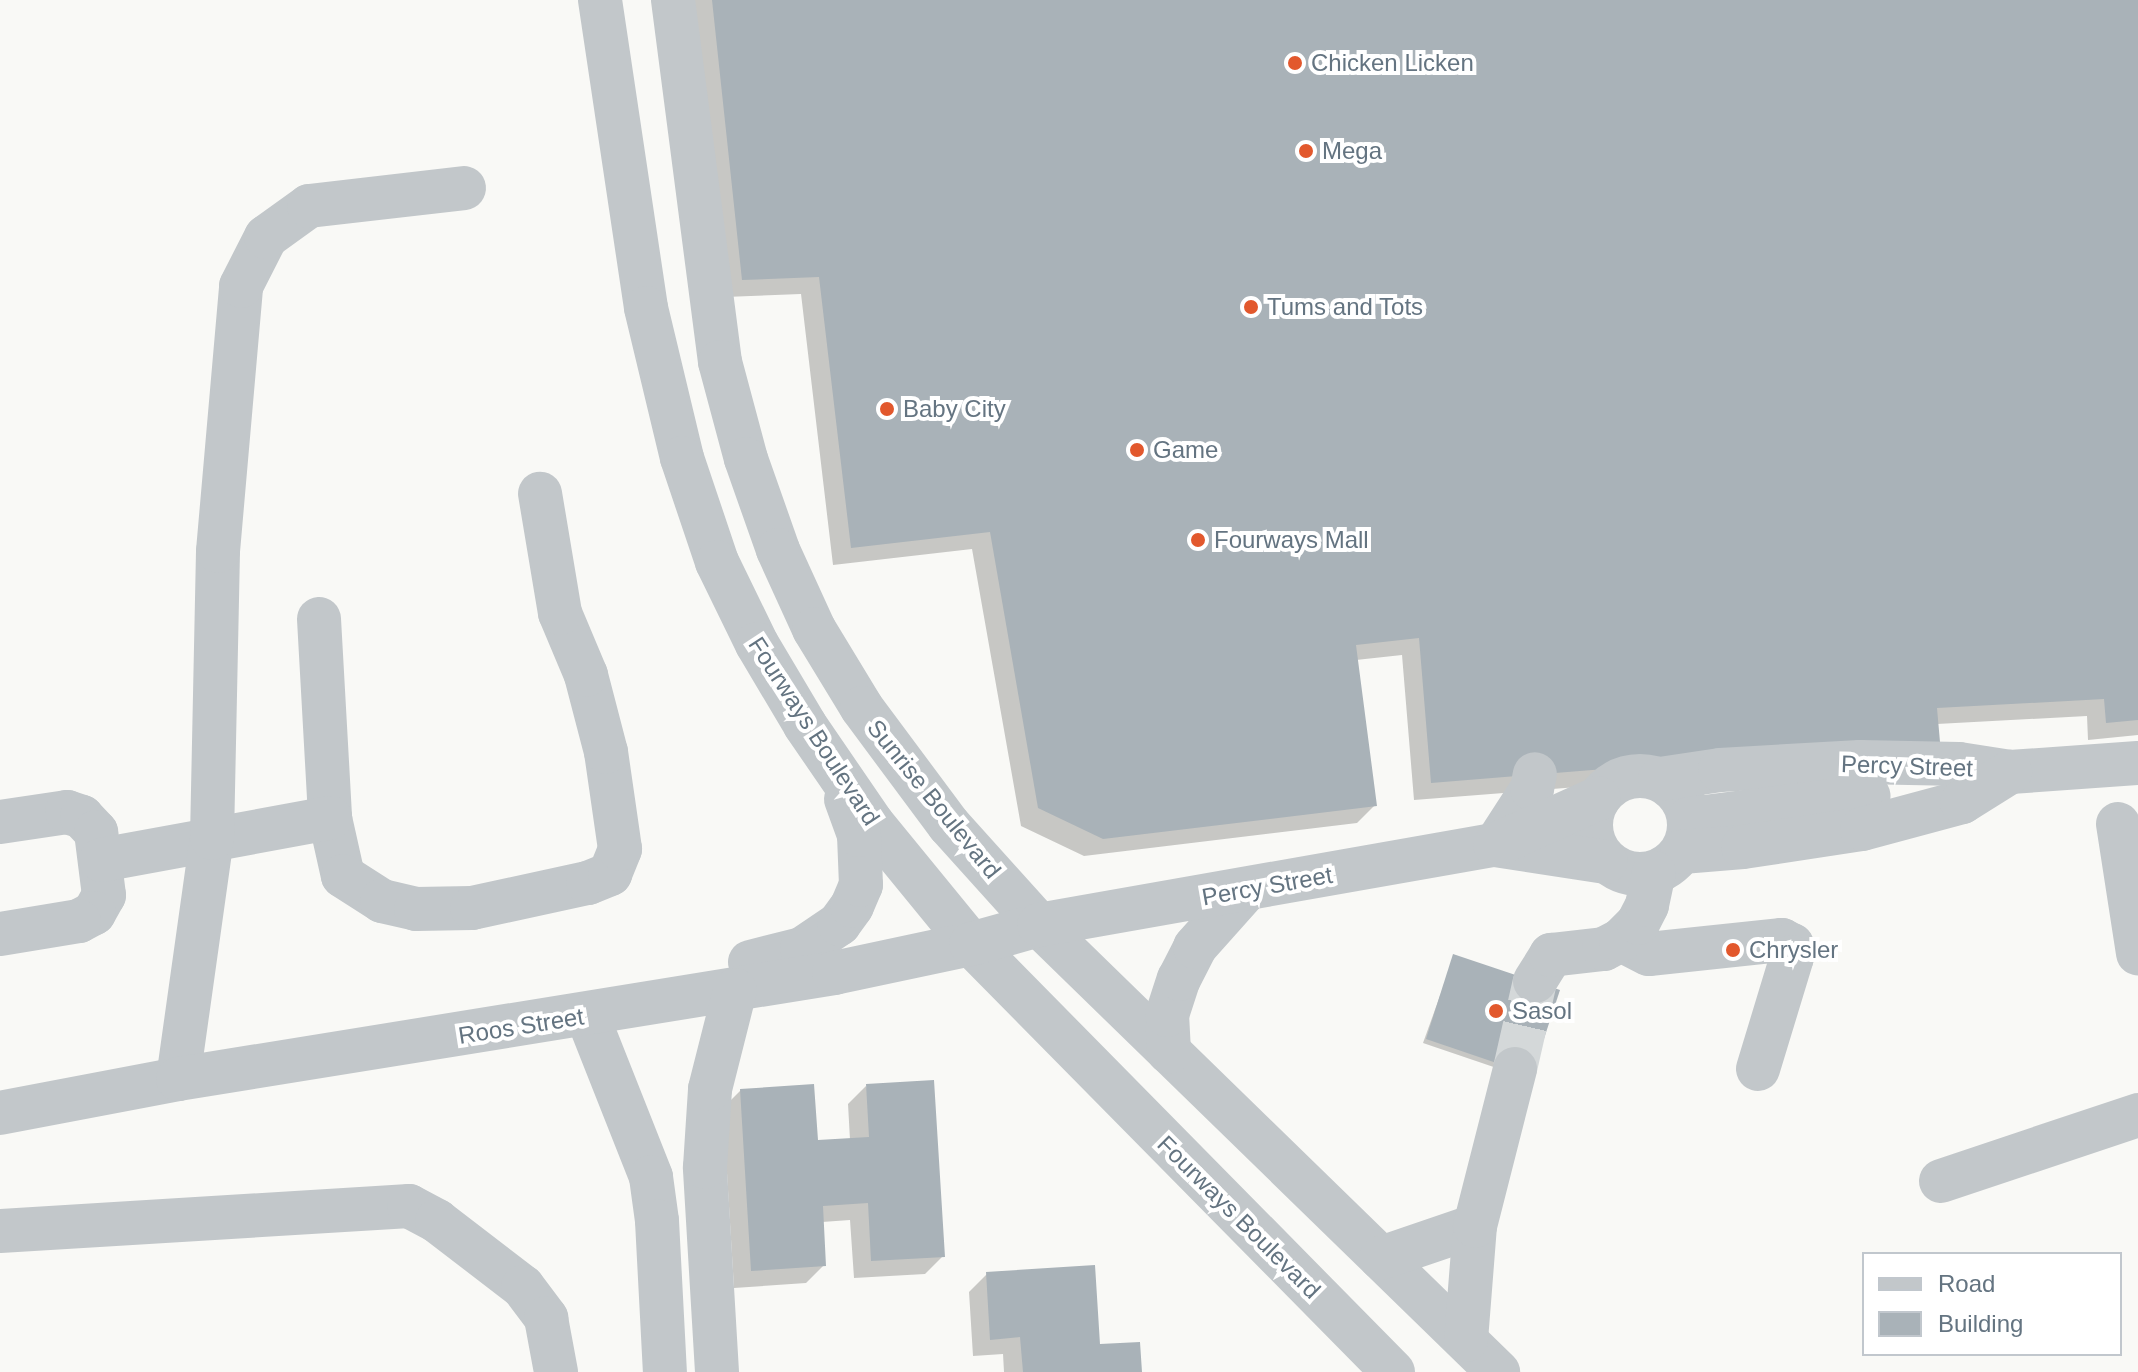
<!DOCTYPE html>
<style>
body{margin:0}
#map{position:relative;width:2138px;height:1372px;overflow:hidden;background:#f9f9f6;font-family:Arial,sans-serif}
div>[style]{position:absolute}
.shadow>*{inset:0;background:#0003}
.building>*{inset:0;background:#a9b2b8}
.minor-tunnel>*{height:44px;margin-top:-22px;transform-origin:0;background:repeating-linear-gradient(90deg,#d4d8d9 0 44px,transparent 0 66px)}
.minor>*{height:44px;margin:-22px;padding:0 22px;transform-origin:22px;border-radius:22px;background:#c2c7ca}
.minor>.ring{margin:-22px;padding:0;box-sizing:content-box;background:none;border:44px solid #c2c7ca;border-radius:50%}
.dots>*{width:22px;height:22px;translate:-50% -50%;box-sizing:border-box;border:4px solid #fff;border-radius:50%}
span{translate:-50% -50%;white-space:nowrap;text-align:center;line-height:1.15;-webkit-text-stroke:8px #fff;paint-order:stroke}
.poi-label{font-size:24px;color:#647481}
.left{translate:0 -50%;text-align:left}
.street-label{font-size:24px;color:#647481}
.legend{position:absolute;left:1862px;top:1252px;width:260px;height:104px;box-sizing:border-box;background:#fff;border:2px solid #c1c7cd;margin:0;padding:10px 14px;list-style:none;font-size:24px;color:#647481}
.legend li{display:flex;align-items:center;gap:16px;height:40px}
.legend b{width:40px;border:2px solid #c1c7cd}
</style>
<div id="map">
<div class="shadow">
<i style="clip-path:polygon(693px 0,2138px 0,2138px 735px,2088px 740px,2087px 716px,1937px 724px,1920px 760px,1414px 800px,1402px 655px,1356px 660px,1375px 805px,1357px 823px,1084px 856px,1021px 826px,972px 549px,833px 565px,801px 294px,725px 297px)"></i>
<i style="clip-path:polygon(1454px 957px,1526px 1078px,1423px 1043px)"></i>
<i style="clip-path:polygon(866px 1086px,943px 1256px,925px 1274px,854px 1278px,850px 1220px,822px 1222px,824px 1265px,806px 1283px,734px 1288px,723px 1108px,741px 1090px,816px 1142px,850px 1140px,848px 1104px)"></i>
<i style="clip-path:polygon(987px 1274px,1098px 1346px,1140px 1372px,1004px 1372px,1003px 1354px,973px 1356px,969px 1292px)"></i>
</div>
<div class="building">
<i style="clip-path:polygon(712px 0,2138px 0,2138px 720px,2106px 723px,2104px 699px,1937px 708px,1940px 742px,1431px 783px,1419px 638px,1356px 645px,1377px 806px,1103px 839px,1038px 808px,990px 532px,851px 548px,819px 277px,742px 280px)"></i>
<i style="clip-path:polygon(1453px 954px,1560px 990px,1532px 1075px,1426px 1039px)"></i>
<i style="clip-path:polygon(934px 1080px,945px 1257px,871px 1261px,868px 1203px,823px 1206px,826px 1266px,751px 1271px,740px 1089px,814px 1084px,818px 1140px,869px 1137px,866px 1084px)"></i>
<i style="clip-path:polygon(1095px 1265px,1100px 1344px,1140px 1342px,1142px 1372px,1023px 1372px,1020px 1337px,990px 1340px,986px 1272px)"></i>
</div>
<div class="minor-tunnel">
<i style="left:1515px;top:1069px;width:90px;rotate:-77.2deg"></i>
</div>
<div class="minor">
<i style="left:600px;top:0;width:311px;rotate:81.5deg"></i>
<i style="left:646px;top:308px;width:154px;rotate:76.5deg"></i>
<i style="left:682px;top:458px;width:110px;rotate:71.4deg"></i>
<i style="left:717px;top:562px;width:91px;rotate:64deg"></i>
<i style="left:757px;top:644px;width:94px;rotate:59.3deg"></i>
<i style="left:805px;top:725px;width:119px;rotate:55.6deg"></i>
<i style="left:872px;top:823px;width:156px;rotate:50.7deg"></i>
<i style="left:971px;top:944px;width:601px;rotate:45.4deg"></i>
<i style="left:673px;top:0;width:365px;rotate:82.6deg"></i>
<i style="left:720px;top:362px;width:100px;rotate:75deg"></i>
<i style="left:746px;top:459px;width:96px;rotate:70.6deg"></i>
<i style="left:778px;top:550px;width:87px;rotate:65.5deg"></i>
<i style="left:814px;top:629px;width:92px;rotate:58.7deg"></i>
<i style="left:862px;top:708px;width:146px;rotate:53.4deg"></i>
<i style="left:949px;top:825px;width:135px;rotate:48deg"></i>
<i style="left:1039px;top:925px;width:641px;rotate:44.24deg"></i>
<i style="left:319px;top:619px;width:199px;rotate:86.8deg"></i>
<i style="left:330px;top:818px;width:59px;rotate:77.4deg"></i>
<i style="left:343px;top:876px;width:46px;rotate:32.7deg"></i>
<i style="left:382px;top:901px;width:35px;rotate:13deg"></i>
<i style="left:416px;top:909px;width:56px;rotate:-1deg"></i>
<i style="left:472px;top:908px;width:119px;rotate:-12.2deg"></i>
<i style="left:588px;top:883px;width:24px;rotate:-22deg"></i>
<i style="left:610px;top:874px;width:27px;rotate:-68deg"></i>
<i style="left:620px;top:849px;width:98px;rotate:-98.2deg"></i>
<i style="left:606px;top:752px;width:80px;rotate:-104.6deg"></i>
<i style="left:586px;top:675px;width:67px;rotate:-112.8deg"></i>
<i style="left:560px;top:613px;width:121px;rotate:-99.5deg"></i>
<i class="ring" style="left:1591px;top:776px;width:54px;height:54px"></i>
<i style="left:1660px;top:779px;width:61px;rotate:-8.5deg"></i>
<i style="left:1720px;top:770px;width:140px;rotate:-3.3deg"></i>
<i style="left:1860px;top:762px;width:99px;rotate:1.2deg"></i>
<i style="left:1959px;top:764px;width:52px;rotate:8.9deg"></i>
<i style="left:2010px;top:772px;width:128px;rotate:-4deg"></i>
<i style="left:1689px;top:819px;width:181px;rotate:-7.3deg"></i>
<i style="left:0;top:822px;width:68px;rotate:-8.5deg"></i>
<i style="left:67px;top:812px;width:16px;rotate:18deg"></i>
<i style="left:82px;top:817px;width:21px;rotate:47deg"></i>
<i style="left:96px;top:832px;width:64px;rotate:82.8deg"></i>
<i style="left:104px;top:895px;width:21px;rotate:119deg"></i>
<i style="left:94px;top:913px;width:17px;rotate:152deg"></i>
<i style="left:79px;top:921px;width:80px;rotate:170.7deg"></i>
<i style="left:2118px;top:824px;width:131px;rotate:81.2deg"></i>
<i style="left:1497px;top:843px;width:64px;rotate:-57.1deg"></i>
<i style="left:1532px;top:789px;width:15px;rotate:-79deg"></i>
<i style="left:1495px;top:845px;width:112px;rotate:8.7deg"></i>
<i style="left:1682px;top:852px;width:61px;rotate:-4.7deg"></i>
<i style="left:1743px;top:847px;width:120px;rotate:-8.6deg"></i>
<i style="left:1862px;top:829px;width:104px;rotate:-15.1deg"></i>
<i style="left:1962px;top:802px;width:57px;rotate:-32deg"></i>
<i style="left:101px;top:860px;width:233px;rotate:-10.4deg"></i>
<i style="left:1621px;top:940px;width:31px;rotate:27deg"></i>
<i style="left:1649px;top:954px;width:134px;rotate:-6deg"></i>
<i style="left:1782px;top:940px;width:11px;rotate:27deg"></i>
<i style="left:1792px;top:945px;width:12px;rotate:90deg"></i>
<i style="left:1792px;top:957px;width:117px;rotate:106.9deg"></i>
<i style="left:750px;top:962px;width:54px;rotate:-14deg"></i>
<i style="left:802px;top:949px;width:45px;rotate:-34deg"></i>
<i style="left:839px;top:924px;width:22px;rotate:-54deg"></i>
<i style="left:852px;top:906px;width:23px;rotate:-67deg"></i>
<i style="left:861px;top:885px;width:50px;rotate:-92.3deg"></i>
<i style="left:859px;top:835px;width:38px;rotate:-110deg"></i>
<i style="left:1535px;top:981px;width:31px;rotate:-58deg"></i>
<i style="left:1551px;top:955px;width:53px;rotate:-6.5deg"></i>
<i style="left:1604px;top:949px;width:19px;rotate:-28deg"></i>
<i style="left:1621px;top:940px;width:24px;rotate:-45deg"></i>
<i style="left:1638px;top:923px;width:20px;rotate:-63deg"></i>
<i style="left:1647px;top:905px;width:33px;rotate:-78deg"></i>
<i style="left:587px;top:1015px;width:174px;rotate:68.4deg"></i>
<i style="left:651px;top:1177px;width:44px;rotate:82.2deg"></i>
<i style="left:657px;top:1221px;width:151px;rotate:87deg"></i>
<i style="left:1169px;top:1052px;width:37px;rotate:-93deg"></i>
<i style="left:1167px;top:1015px;width:38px;rotate:-72deg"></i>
<i style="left:1179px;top:979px;width:36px;rotate:-63deg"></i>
<i style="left:1195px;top:947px;width:76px;rotate:-48.2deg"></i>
<i style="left:178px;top:1079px;width:243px;rotate:-82deg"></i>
<i style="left:212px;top:838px;width:287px;rotate:-88.8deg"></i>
<i style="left:218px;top:551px;width:266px;rotate:-85deg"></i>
<i style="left:241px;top:286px;width:55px;rotate:-63deg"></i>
<i style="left:266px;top:237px;width:53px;rotate:-35.8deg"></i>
<i style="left:309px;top:206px;width:156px;rotate:-6.6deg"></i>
<i style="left:0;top:1113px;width:181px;rotate:-10.8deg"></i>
<i style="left:178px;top:1079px;width:665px;rotate:-9.18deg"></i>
<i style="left:834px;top:973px;width:140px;rotate:-12deg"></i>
<i style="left:971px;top:944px;width:71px;rotate:-15.6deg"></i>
<i style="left:1039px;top:925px;width:463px;rotate:-10deg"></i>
<i style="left:1495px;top:845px;width:114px;rotate:-24.3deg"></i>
<i style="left:1941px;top:1181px;width:208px;rotate:-18.5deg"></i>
<i style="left:0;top:1231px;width:410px;rotate:-3.5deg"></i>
<i style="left:409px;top:1206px;width:32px;rotate:28deg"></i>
<i style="left:437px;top:1221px;width:108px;rotate:37.5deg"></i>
<i style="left:523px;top:1287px;width:39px;rotate:53deg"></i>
<i style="left:546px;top:1318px;width:55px;rotate:79.5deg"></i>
<i style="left:1381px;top:1258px;width:99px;rotate:-18.8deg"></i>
<i style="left:1466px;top:1340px;width:114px;rotate:-85.5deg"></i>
<i style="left:1475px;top:1226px;width:162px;rotate:-75.7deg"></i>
<i style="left:717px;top:1372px;width:205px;rotate:-93.4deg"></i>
<i style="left:705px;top:1167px;width:78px;rotate:-86.3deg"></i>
<i style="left:710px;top:1089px;width:102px;rotate:-75.8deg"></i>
</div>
<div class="dots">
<i style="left:1295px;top:63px;background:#e2582d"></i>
<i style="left:1306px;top:151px;background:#e2582d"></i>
<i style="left:1251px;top:307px;background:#e2582d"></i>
<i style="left:887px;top:409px;background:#e2582d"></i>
<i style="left:1137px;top:450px;background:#e2582d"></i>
<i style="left:1198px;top:540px;background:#e2582d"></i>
<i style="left:1733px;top:950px;background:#e2582d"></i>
<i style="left:1496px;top:1011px;background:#e2582d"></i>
</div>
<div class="poi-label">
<span class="left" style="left:1311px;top:63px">Chicken Licken</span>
<span class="left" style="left:1322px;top:151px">Mega</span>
<span class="left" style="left:1267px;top:307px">Tums and Tots</span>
<span class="left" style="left:903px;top:409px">Baby City</span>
<span class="left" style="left:1153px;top:450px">Game</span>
<span class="left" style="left:1214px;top:540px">Fourways Mall</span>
<span class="left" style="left:1749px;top:950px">Chrysler</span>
<span class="left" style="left:1512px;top:1011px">Sasol</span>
</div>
<div class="street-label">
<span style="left:814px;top:731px;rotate:57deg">Fourways Boulevard</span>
<span style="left:1907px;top:766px;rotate:2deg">Percy Street</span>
<span style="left:934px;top:799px;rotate:51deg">Sunrise Boulevard</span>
<span style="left:1267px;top:886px;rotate:-10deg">Percy Street</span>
<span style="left:521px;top:1026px;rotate:-9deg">Roos Street</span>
<span style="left:1239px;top:1217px;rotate:45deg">Fourways Boulevard</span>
</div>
<ul class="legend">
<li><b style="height:10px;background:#c2c7ca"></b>Road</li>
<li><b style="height:22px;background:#a9b2b8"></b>Building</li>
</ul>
</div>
